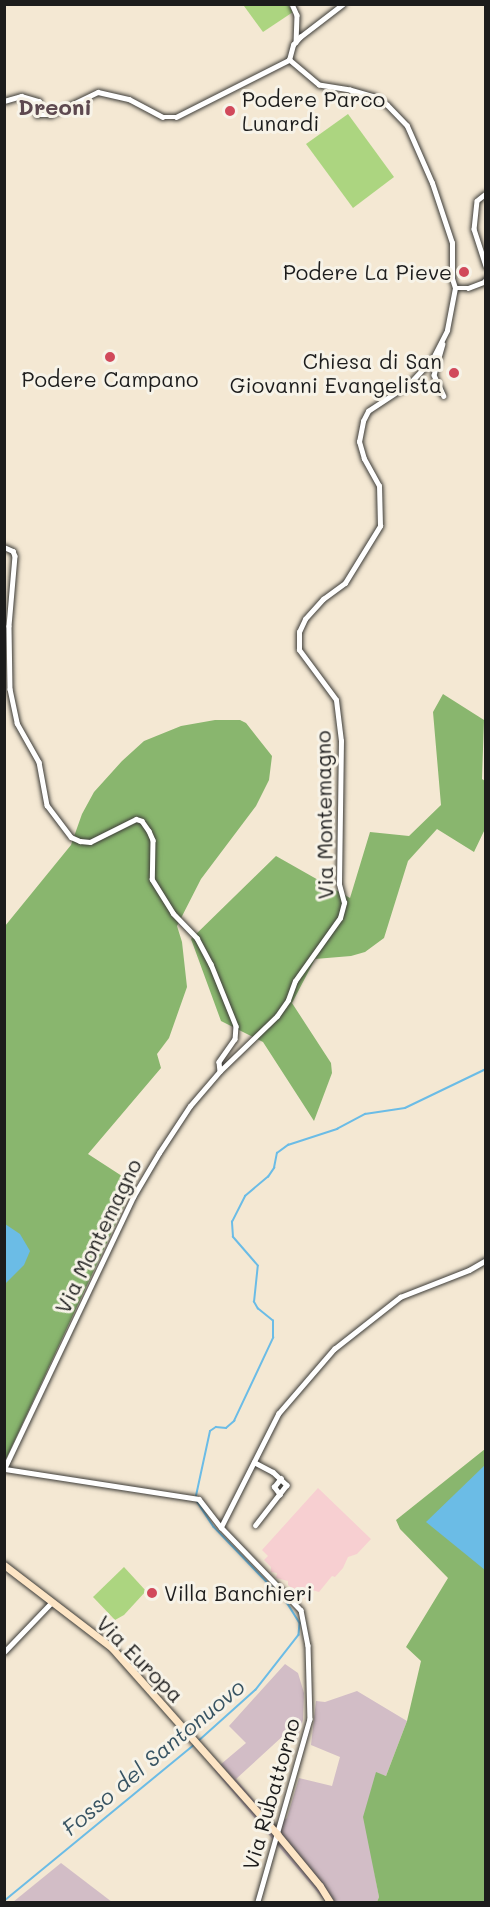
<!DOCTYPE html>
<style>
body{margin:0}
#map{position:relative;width:490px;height:1907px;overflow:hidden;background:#f4e8d3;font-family:Mali,sans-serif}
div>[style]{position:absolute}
.built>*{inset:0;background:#f7cfd1}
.industrial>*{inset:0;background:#d2bdc6}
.green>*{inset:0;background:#acd580}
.forest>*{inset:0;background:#89b66e}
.water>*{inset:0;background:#6bbce6}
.stream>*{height:1.5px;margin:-0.75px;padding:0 0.75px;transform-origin:0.75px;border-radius:0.75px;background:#6bbce6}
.roads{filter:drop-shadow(0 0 2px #3c3b37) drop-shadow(0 0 2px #3c3b37)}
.street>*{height:4.5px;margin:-2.25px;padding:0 2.25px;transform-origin:2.25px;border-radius:2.25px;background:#fff}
.secondary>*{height:7px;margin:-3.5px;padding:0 3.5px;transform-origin:3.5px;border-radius:3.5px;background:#fde5c5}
.dots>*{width:16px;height:16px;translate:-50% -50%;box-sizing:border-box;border:3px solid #f7f3e8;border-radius:50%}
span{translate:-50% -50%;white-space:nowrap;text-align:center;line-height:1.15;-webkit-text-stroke:6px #f7f3e8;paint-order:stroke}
.poi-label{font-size:21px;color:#1c1c1c}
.left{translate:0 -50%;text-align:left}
.right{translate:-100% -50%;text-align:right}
.street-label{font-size:21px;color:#1c1c1c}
.neighbourhood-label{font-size:22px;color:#5e4950;font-weight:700}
.water-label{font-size:22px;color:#385463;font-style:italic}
.frame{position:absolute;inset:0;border:6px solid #1c1c1c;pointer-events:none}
</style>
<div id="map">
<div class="built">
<i style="clip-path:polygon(318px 1488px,371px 1539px,357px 1554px,348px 1557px,343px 1568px,335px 1577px,332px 1576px,319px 1592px,312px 1590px,309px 1602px,288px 1585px,288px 1581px,276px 1578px,277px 1573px,271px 1572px,271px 1567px,264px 1560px,268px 1556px,262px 1550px)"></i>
</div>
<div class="industrial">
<i style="clip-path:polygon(285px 1664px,298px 1673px,304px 1693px,303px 1720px,297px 1740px,284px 1735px,236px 1779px,276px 1826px,287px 1818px,299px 1778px,332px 1786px,340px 1757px,311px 1745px,316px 1701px,325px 1702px,357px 1691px,407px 1721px,386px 1776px,376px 1773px,369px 1842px,379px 1897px,377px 1902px,324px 1902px,324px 1900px,214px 1770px,246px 1743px,229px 1726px)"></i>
<i style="clip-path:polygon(61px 1863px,112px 1902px,13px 1902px)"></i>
</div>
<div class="green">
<i style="clip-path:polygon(246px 4px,288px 5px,293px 12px,263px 32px,244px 6px)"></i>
<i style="clip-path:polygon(348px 114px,394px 177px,353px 208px,306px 144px)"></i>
<i style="clip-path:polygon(124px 1567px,146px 1591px,124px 1615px,115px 1620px,93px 1597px)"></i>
</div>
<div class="forest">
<i style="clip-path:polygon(443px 694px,484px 720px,482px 779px,485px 781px,485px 829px,474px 852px,437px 829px,408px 861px,384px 938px,365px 952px,351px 956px,315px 959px,292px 1003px,331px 1063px,332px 1073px,314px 1121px,263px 1042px,221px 1021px,191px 939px,276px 856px,350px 898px,370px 832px,409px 836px,441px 805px,433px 712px)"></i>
<i style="clip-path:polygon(215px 720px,240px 720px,246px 723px,272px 756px,269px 780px,256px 806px,201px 879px,177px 926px,182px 942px,187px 987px,169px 1038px,157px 1054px,161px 1068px,88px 1154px,125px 1178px,131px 1191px,5px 1461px,5px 926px,71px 845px,82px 814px,94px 792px,122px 761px,144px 741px,181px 726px)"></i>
<i style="clip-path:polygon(485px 1449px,485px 1902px,377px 1902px,379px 1897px,363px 1817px,376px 1772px,386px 1776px,407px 1721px,421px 1661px,406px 1647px,448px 1578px,400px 1529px,396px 1520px)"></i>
</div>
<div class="water">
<i style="clip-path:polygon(5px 1224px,20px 1234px,30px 1251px,24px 1265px,5px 1284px)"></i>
<i style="clip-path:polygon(485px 1465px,485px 1570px,426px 1522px)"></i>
</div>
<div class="stream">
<i style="left:196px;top:1496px;width:66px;rotate:-77.8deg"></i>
<i style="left:210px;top:1431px;width:7px;rotate:-34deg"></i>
<i style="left:216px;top:1427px;width:10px;rotate:6deg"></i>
<i style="left:226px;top:1428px;width:11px;rotate:-41deg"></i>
<i style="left:234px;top:1421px;width:92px;rotate:-64.8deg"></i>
<i style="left:273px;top:1338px;width:17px;rotate:-90deg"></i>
<i style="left:273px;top:1321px;width:19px;rotate:-141deg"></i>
<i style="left:258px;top:1309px;width:8px;rotate:-120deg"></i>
<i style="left:254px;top:1302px;width:36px;rotate:-84deg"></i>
<i style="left:258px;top:1266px;width:38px;rotate:-131deg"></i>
<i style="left:233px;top:1237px;width:15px;rotate:-94deg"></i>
<i style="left:232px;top:1222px;width:29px;rotate:-63deg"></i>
<i style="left:245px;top:1196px;width:30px;rotate:-40deg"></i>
<i style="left:268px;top:1177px;width:11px;rotate:-56deg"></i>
<i style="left:274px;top:1168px;width:15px;rotate:-79deg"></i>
<i style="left:277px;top:1153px;width:14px;rotate:-36deg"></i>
<i style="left:288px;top:1145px;width:52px;rotate:-18.1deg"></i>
<i style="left:337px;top:1129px;width:32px;rotate:-28deg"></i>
<i style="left:365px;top:1114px;width:40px;rotate:-8.5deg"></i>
<i style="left:405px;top:1108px;width:90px;rotate:-25.7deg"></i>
<i style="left:197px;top:1501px;width:31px;rotate:57deg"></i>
<i style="left:214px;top:1527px;width:107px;rotate:46.1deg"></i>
<i style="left:288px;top:1604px;width:22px;rotate:58deg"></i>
<i style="left:300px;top:1623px;width:12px;rotate:95deg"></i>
<i style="left:299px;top:1635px;width:70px;rotate:128deg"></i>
<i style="left:256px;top:1690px;width:75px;rotate:138.2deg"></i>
<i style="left:4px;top:1901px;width:246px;rotate:-39.4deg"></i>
</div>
<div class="roads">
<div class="street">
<i style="left:292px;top:4px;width:12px;rotate:66deg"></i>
<i style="left:297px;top:15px;width:27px;rotate:92deg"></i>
<i style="left:289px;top:60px;width:16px;rotate:-75deg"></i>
<i style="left:293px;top:45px;width:11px;rotate:-49deg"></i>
<i style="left:300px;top:37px;width:54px;rotate:-37.5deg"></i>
<i style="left:4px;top:101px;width:18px;rotate:-16deg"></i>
<i style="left:21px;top:96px;width:19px;rotate:16deg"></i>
<i style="left:39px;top:101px;width:14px;rotate:98deg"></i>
<i style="left:37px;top:115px;width:13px"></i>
<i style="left:50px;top:115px;width:53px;rotate:-25.6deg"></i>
<i style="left:98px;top:92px;width:32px;rotate:13deg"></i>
<i style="left:129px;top:99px;width:38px;rotate:28deg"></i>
<i style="left:163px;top:117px;width:13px"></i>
<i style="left:176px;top:117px;width:127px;rotate:-26.8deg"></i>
<i style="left:486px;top:194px;width:11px;rotate:142deg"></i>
<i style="left:477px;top:201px;width:28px;rotate:96deg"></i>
<i style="left:474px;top:229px;width:39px;rotate:72deg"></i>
<i style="left:455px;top:288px;width:13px"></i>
<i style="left:468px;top:288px;width:17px;rotate:-21deg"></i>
<i style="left:484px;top:282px;width:4px;rotate:-56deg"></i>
<i style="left:443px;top:344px;width:32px;rotate:106deg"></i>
<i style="left:434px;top:375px;width:23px;rotate:65deg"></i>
<i style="left:4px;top:547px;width:10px;rotate:24deg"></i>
<i style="left:13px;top:551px;width:5px;rotate:68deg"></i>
<i style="left:15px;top:556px;width:70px;rotate:94.9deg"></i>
<i style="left:9px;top:626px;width:63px;rotate:89.1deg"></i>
<i style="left:10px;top:689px;width:35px;rotate:78deg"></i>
<i style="left:17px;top:723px;width:45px;rotate:60.6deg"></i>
<i style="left:39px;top:762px;width:44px;rotate:79.5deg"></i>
<i style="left:47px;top:805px;width:40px;rotate:53deg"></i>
<i style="left:71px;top:837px;width:10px;rotate:24deg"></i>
<i style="left:80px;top:841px;width:10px;rotate:6deg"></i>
<i style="left:90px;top:842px;width:51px;rotate:-26.6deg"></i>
<i style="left:136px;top:819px;width:6px;rotate:18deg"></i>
<i style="left:142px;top:821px;width:12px;rotate:55deg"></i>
<i style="left:149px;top:831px;width:10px;rotate:66deg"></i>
<i style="left:153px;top:840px;width:39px;rotate:91deg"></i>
<i style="left:152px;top:879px;width:40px;rotate:58deg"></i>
<i style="left:173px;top:913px;width:35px;rotate:46deg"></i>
<i style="left:197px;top:938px;width:30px;rotate:62deg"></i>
<i style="left:211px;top:964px;width:67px;rotate:68deg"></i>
<i style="left:236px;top:1026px;width:13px;rotate:94deg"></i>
<i style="left:235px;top:1039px;width:28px;rotate:125deg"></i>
<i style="left:219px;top:1062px;width:9px;rotate:84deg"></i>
<i style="left:254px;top:1462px;width:21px;rotate:28deg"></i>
<i style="left:273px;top:1472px;width:19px;rotate:43deg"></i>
<i style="left:287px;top:1485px;width:51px;rotate:127.8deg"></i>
<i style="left:4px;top:1469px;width:301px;rotate:-64.6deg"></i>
<i style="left:133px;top:1197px;width:51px;rotate:-59.4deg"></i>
<i style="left:159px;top:1153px;width:56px;rotate:-56.6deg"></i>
<i style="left:190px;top:1106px;width:46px;rotate:-49.4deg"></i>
<i style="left:220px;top:1071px;width:79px;rotate:-44deg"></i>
<i style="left:277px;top:1016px;width:19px;rotate:-55deg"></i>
<i style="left:288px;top:1000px;width:20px;rotate:-70deg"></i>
<i style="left:295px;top:981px;width:77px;rotate:-54.5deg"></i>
<i style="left:340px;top:918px;width:16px;rotate:-75deg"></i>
<i style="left:344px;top:903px;width:20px;rotate:-105deg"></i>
<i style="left:339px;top:884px;width:143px;rotate:-89.2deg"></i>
<i style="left:341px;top:741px;width:41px;rotate:-97deg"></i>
<i style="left:336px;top:700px;width:62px;rotate:-126.5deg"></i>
<i style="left:299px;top:650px;width:18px;rotate:-90deg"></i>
<i style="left:299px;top:632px;width:14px;rotate:-65deg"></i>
<i style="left:305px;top:619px;width:27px;rotate:-48deg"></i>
<i style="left:323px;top:599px;width:27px;rotate:-36deg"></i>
<i style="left:345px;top:583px;width:67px;rotate:-58.4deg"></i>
<i style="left:380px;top:526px;width:40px;rotate:-91.4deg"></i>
<i style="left:379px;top:486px;width:31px;rotate:-119deg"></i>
<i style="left:364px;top:459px;width:18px;rotate:-106deg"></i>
<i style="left:359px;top:442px;width:21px;rotate:-79deg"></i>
<i style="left:363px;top:421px;width:11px;rotate:-63deg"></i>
<i style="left:368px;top:411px;width:49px;rotate:-33.4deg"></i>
<i style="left:409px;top:384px;width:35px;rotate:-47deg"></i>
<i style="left:433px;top:358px;width:31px;rotate:-63deg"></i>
<i style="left:447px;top:330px;width:43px;rotate:-79.2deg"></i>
<i style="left:455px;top:288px;width:9px;rotate:-108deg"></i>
<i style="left:452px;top:279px;width:36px;rotate:-90deg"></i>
<i style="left:452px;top:243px;width:63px;rotate:-108.4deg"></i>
<i style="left:432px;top:183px;width:62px;rotate:-113.7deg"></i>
<i style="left:407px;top:126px;width:29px;rotate:-134deg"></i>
<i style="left:387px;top:105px;width:15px;rotate:-148deg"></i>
<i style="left:374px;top:97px;width:25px;rotate:-164deg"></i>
<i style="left:350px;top:90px;width:31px;rotate:-171deg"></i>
<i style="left:319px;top:85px;width:39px;rotate:-140deg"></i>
<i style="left:5px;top:1469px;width:196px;rotate:8.8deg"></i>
<i style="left:199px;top:1499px;width:36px;rotate:52deg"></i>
<i style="left:221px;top:1527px;width:115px;rotate:46.1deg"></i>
<i style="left:301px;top:1610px;width:36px;rotate:79deg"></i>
<i style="left:308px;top:1645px;width:74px;rotate:88.5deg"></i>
<i style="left:310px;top:1719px;width:190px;rotate:105.9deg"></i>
<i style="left:280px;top:1495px;width:10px;rotate:-127deg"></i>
<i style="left:274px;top:1487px;width:11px;rotate:-52deg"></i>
<i style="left:221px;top:1527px;width:127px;rotate:-63.2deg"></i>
<i style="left:278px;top:1414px;width:86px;rotate:-49.3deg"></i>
<i style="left:334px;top:1349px;width:84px;rotate:-38.2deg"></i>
<i style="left:400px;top:1297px;width:74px;rotate:-21.4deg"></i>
<i style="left:469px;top:1270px;width:20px;rotate:-30deg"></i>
<i style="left:4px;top:1652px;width:69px;rotate:-46.2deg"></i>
</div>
<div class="secondary">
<i style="left:4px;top:1565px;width:136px;rotate:37.5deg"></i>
<i style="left:112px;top:1648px;width:249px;rotate:48.4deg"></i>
<i style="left:277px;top:1834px;width:67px;rotate:50.4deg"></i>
<i style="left:320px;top:1886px;width:19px;rotate:58deg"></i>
</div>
</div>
<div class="dots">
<i style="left:230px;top:111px;background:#d1495b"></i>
<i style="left:464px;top:272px;background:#d1495b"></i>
<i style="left:110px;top:357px;background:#d1495b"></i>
<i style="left:454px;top:373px;background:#d1495b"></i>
<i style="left:152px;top:1593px;background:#d1495b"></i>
</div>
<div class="poi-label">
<span class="left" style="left:242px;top:111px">Podere Parco<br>Lunardi</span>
<span class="right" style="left:452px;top:272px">Podere La Pieve</span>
<span class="right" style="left:442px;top:373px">Chiesa di San<br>Giovanni Evangelista</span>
<span style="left:110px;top:379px">Podere Campano</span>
<span class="left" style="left:164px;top:1593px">Villa Banchieri</span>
</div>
<div class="street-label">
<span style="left:324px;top:815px;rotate:-91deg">Via Montemagno</span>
<span style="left:98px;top:1236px;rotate:-64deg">Via Montemagno</span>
<span style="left:140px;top:1659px;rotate:45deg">Via Europa</span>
<span style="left:271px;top:1794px;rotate:-74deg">Via Rubattorno</span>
</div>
<div class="neighbourhood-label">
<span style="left:55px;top:107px">Dreoni</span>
</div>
<div class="water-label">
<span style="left:153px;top:1757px;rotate:-40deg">Fosso del Santonuovo</span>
</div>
<div class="frame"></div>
</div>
